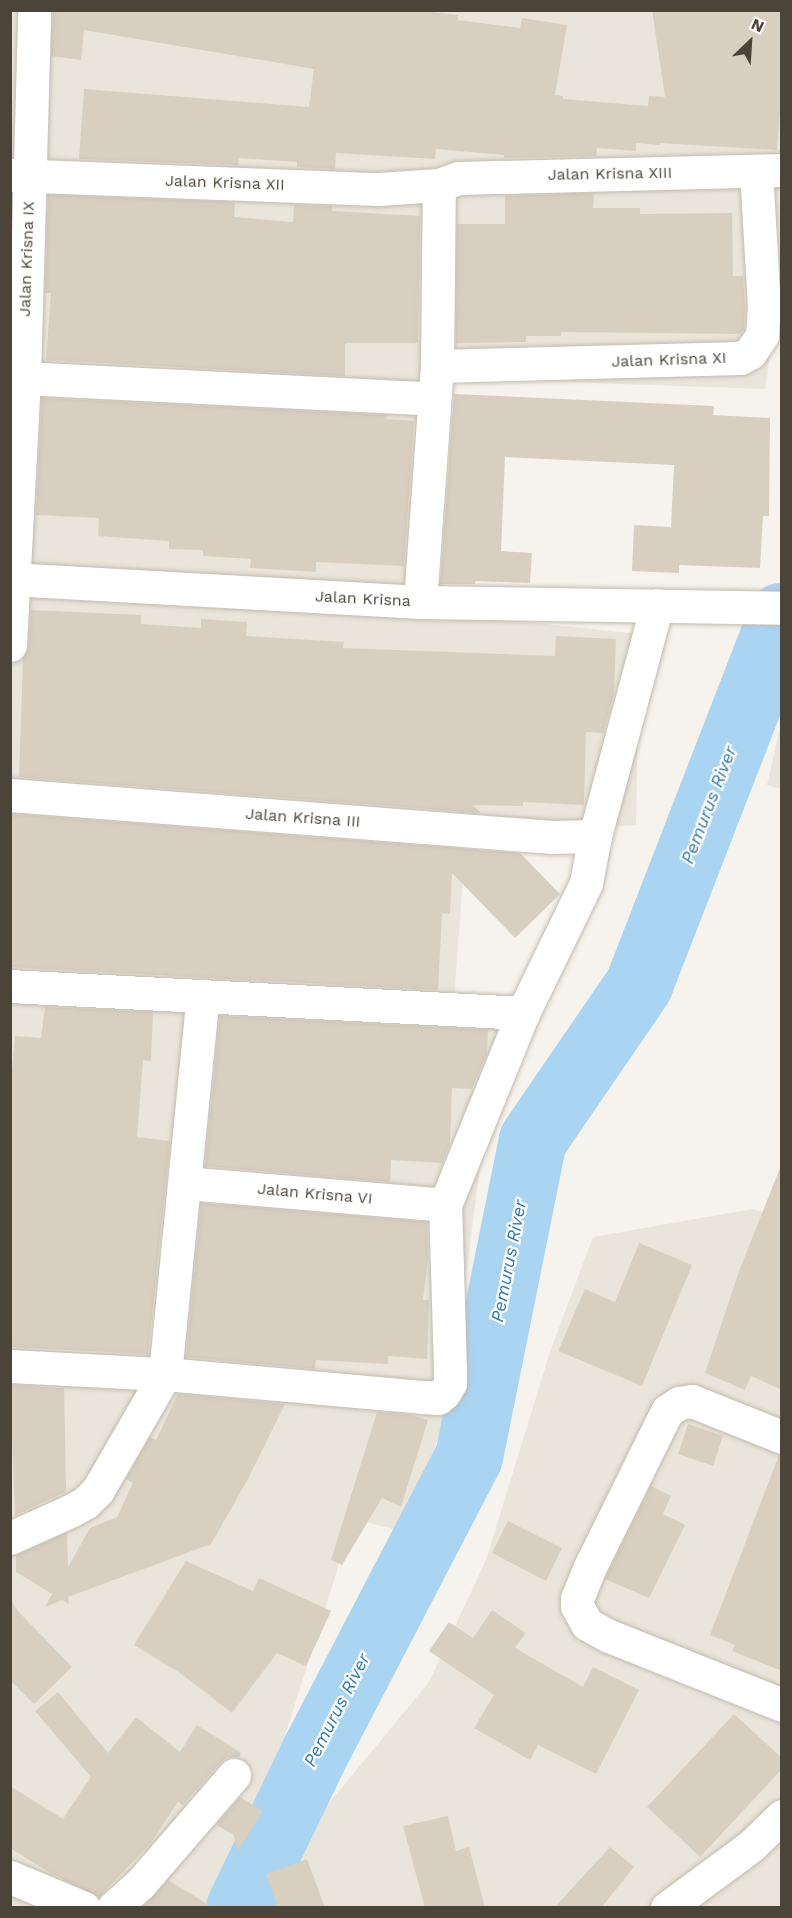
<!DOCTYPE html>
<style>
body{margin:0}
#map{position:relative;width:792px;height:1918px;overflow:hidden;background:#f6f3ec;font-family:"Work Sans",sans-serif}
div>[style]{position:absolute}
.residential>*{inset:0;background:#eae5da}
.river>*{height:68px;margin:-34px;padding:0 34px;transform-origin:34px;border-radius:34px;background:#a9d4f2}
.building>*{inset:0;background:#d8cfc1}
.roads{filter:drop-shadow(0 0 2px #c2bbae) drop-shadow(0 0 2px #c2bbae)}
.minor>*{height:33px;margin:-16.5px;padding:0 16.5px;transform-origin:16.5px;border-radius:16.5px;background:#fff}
span{translate:-50% -50%;white-space:nowrap;text-align:center;line-height:1.15;-webkit-text-stroke:4.5px #fff;paint-order:stroke}
.street-label{font-size:16px;color:#4b4439}
.water-label{font-size:18px;color:#2e7ab2;font-style:italic}
.frame{position:absolute;inset:0;border:12px solid #4b4439;pointer-events:none}
.north{position:absolute;left:720px;top:12px;width:60px;height:60px;-webkit-text-stroke:4px #fff;paint-order:stroke;rotate:25deg;font-size:16px;font-weight:700;line-height:24px;text-align:center;color:#4b4439}
.north::after{content:'';display:block;margin:auto;width:21px;height:27px;background:#4b4439;clip-path:polygon(50% 0,100% 100%,50% 72%,0 100%)}
</style>
<div id="map">
<div class="residential">
<i style="clip-path:polygon(11px 11px,781px 11px,781px 282px,765px 389px,451px 378px,416px 610px,639px 634px,636px 825px,466px 838px,453px 1012px,529px 1020px,487px 1112px,452px 1385px,412px 1534px,346px 1517px,337px 1571px,259px 1818px,209px 1907px,11px 1908px)"></i>
<i style="clip-path:polygon(781px 723px,781px 789px,767px 785px)"></i>
<i style="clip-path:polygon(753px 1209px,781px 1217px,781px 1907px,258px 1908px,273px 1871px,429px 1682px,486px 1560px,550px 1352px,593px 1237px)"></i>
</div>
<div class="river">
<i style="left:240px;top:1908px;width:177px;rotate:-64.2deg"></i>
<i style="left:317px;top:1749px;width:329px;rotate:-62.5deg"></i>
<i style="left:469px;top:1457px;width:323px;rotate:-78.6deg"></i>
<i style="left:533px;top:1140px;width:188px;rotate:-55.6deg"></i>
<i style="left:639px;top:985px;width:395px;rotate:-68.8deg"></i>
</div>
<div class="building">
<i style="clip-path:polygon(53px 10px,416px 10px,458px 15px,458px 20px,520px 28px,522px 18px,567px 25px,555px 95px,563px 96px,563px 99px,648px 106px,649px 96px,665px 97px,652px 10px,782px 10px,782px 84px,777px 150px,660px 143px,660px 145px,636px 143px,636px 151px,597px 148px,596px 156px,504px 158px,504px 155px,436px 149px,435px 159px,336px 153px,335px 169px,297px 167px,297px 162px,239px 158px,238px 165px,79px 159px,84px 89px,309px 107px,314px 69px,84px 30px,81px 60px,51px 56px)"></i>
<i style="clip-path:polygon(594px 193px,593px 208px,640px 208px,640px 214px,732px 213px,733px 276px,743px 276px,745px 308px,744px 329px,740px 334px,561px 332px,561px 336px,526px 336px,526px 342px,456px 343px,457px 224px,505px 224px,505px 196px)"></i>
<i style="clip-path:polygon(48px 195px,235px 202px,234px 217px,293px 222px,294px 205px,332px 206px,332px 211px,420px 216px,418px 343px,345px 343px,345px 376px,46px 360px,51px 293px,45px 293px)"></i>
<i style="clip-path:polygon(454px 394px,714px 406px,713px 415px,770px 418px,769px 516px,763px 516px,760px 568px,679px 565px,679px 573px,632px 571px,634px 525px,671px 527px,674px 465px,505px 457px,501px 551px,532px 553px,530px 583px,475px 581px,475px 584px,440px 584px)"></i>
<i style="clip-path:polygon(42px 398px,387px 415px,386px 419px,414px 421px,404px 566px,316px 562px,316px 572px,250px 568px,251px 559px,203px 556px,203px 550px,169px 549px,169px 541px,98px 536px,99px 518px,36px 515px)"></i>
<i style="clip-path:polygon(31px 610px,141px 615px,141px 624px,201px 628px,201px 619px,247px 622px,246px 636px,344px 642px,343px 648px,555px 656px,556px 636px,616px 639px,614px 694px,603px 733px,586px 732px,584px 805px,523px 802px,523px 806px,473px 805px,481px 813px,19px 777px,23px 658px,29px 646px)"></i>
<i style="clip-path:polygon(10px 814px,520px 853px,560px 894px,515px 938px,452px 873px,450px 914px,442px 913px,438px 990px,10px 967px)"></i>
<i style="clip-path:polygon(45px 1007px,153px 1012px,151px 1061px,143px 1060px,137px 1137px,170px 1141px,148px 1354px,10px 1347px,10px 1092px,15px 1036px,41px 1038px)"></i>
<i style="clip-path:polygon(220px 1016px,488px 1030px,487px 1053px,472px 1089px,452px 1088px,450px 1143px,442px 1163px,391px 1160px,390px 1182px,205px 1166px)"></i>
<i style="clip-path:polygon(780px 1168px,782px 1390px,751px 1376px,745px 1390px,705px 1373px,739px 1271px)"></i>
<i style="clip-path:polygon(201px 1203px,427px 1222px,428px 1259px,423px 1300px,429px 1300px,427px 1359px,388px 1356px,388px 1364px,316px 1360px,315px 1369px,186px 1357px)"></i>
<i style="clip-path:polygon(639px 1243px,692px 1265px,642px 1386px,558px 1351px,585px 1289px,615px 1302px)"></i>
<i style="clip-path:polygon(10px 1385px,64px 1388px,65px 1434px,66px 1492px,15px 1515px)"></i>
<i style="clip-path:polygon(178px 1394px,285px 1404px,248px 1479px,211px 1544px,68px 1597px,69px 1604px,62px 1600px,45px 1607px,52px 1594px,16px 1572px,16px 1555px,67px 1533px,68px 1567px,90px 1528px,117px 1517px,133px 1483px,126px 1479px,150px 1437px,156px 1440px)"></i>
<i style="clip-path:polygon(377px 1412px,410px 1415px,428px 1420px,401px 1507px,382px 1498px,342px 1565px,331px 1560px)"></i>
<i style="clip-path:polygon(688px 1424px,723px 1436px,713px 1466px,678px 1454px)"></i>
<i style="clip-path:polygon(779px 1455px,782px 1455px,782px 1671px,732px 1651px,735px 1645px,710px 1635px)"></i>
<i style="clip-path:polygon(651px 1486px,671px 1496px,663px 1514px,685px 1525px,649px 1598px,605px 1579px)"></i>
<i style="clip-path:polygon(508px 1521px,562px 1548px,546px 1581px,492px 1553px)"></i>
<i style="clip-path:polygon(186px 1561px,253px 1591px,259px 1578px,331px 1611px,306px 1666px,277px 1653px,232px 1713px,180px 1673px,134px 1645px)"></i>
<i style="clip-path:polygon(10px 1598px,17px 1610px,72px 1667px,34px 1704px,10px 1680px)"></i>
<i style="clip-path:polygon(492px 1610px,526px 1633px,515px 1648px,583px 1687px,593px 1667px,639px 1690px,596px 1774px,538px 1745px,530px 1760px,474px 1728px,494px 1695px,429px 1651px,449px 1622px,473px 1638px)"></i>
<i style="clip-path:polygon(58px 1692px,108px 1753px,136px 1717px,180px 1752px,197px 1725px,241px 1753px,239px 1757px,228px 1757px,220px 1763px,183px 1805px,178px 1802px,150px 1844px,99px 1897px,52px 1874px,10px 1848px,10px 1786px,63px 1819px,91px 1777px,35px 1711px)"></i>
<i style="clip-path:polygon(734px 1714px,782px 1758px,782px 1769px,700px 1857px,647px 1807px)"></i>
<i style="clip-path:polygon(240px 1797px,263px 1811px,238px 1851px,233px 1834px,216px 1825px)"></i>
<i style="clip-path:polygon(448px 1816px,456px 1851px,469px 1847px,485px 1908px,425px 1908px,403px 1826px)"></i>
<i style="clip-path:polygon(610px 1847px,634px 1867px,601px 1908px,554px 1908px)"></i>
<i style="clip-path:polygon(307px 1859px,325px 1908px,278px 1908px,266px 1874px)"></i>
<i style="clip-path:polygon(168px 1880px,214px 1908px,142px 1908px)"></i>
</div>
<div class="roads">
<div class="minor">
<i style="left:10px;top:175px;width:368px;rotate:2.2deg"></i>
<i style="left:378px;top:189px;width:61px;rotate:-3.8deg"></i>
<i style="left:439px;top:185px;width:20px;rotate:-20deg"></i>
<i style="left:458px;top:178px;width:324px;rotate:-1.4deg"></i>
<i style="left:437px;top:366px;width:303px;rotate:-1.5deg"></i>
<i style="left:740px;top:358px;width:11px;rotate:-27deg"></i>
<i style="left:750px;top:353px;width:22px;rotate:-56deg"></i>
<i style="left:762px;top:335px;width:27px;rotate:-86deg"></i>
<i style="left:764px;top:308px;width:137px;rotate:-93.3deg"></i>
<i style="left:24px;top:378px;width:410px;rotate:2.9deg"></i>
<i style="left:10px;top:579px;width:411px;rotate:3.2deg"></i>
<i style="left:420px;top:602px;width:362px;rotate:0.9deg"></i>
<i style="left:420px;top:602px;width:237px;rotate:-85.9deg"></i>
<i style="left:437px;top:366px;width:181px;rotate:-89.4deg"></i>
<i style="left:10px;top:645px;width:267px;rotate:-87deg"></i>
<i style="left:24px;top:378px;width:368px;rotate:-88.4deg"></i>
<i style="left:10px;top:795px;width:544px;rotate:4.43deg"></i>
<i style="left:552px;top:837px;width:43px;rotate:-1.3deg"></i>
<i style="left:10px;top:986px;width:514px;rotate:3.01deg"></i>
<i style="left:185px;top:1183px;width:261px;rotate:4.8deg"></i>
<i style="left:10px;top:1366px;width:155px;rotate:3deg"></i>
<i style="left:165px;top:1374px;width:260px;rotate:5.1deg"></i>
<i style="left:424px;top:1397px;width:14px;rotate:4deg"></i>
<i style="left:438px;top:1398px;width:8px;rotate:-40deg"></i>
<i style="left:444px;top:1393px;width:12px;rotate:-59deg"></i>
<i style="left:450px;top:1383px;width:13px;rotate:-90deg"></i>
<i style="left:450px;top:1370px;width:165px;rotate:-91.7deg"></i>
<i style="left:445px;top:1205px;width:207px;rotate:-67.9deg"></i>
<i style="left:523px;top:1013px;width:144px;rotate:-64.1deg"></i>
<i style="left:586px;top:883px;width:48px;rotate:-79.2deg"></i>
<i style="left:595px;top:836px;width:239px;rotate:-75deg"></i>
<i style="left:782px;top:1437px;width:97px;rotate:-158.2deg"></i>
<i style="left:692px;top:1401px;width:13px;rotate:171deg"></i>
<i style="left:679px;top:1403px;width:14px;rotate:146deg"></i>
<i style="left:667px;top:1411px;width:176px;rotate:116.3deg"></i>
<i style="left:589px;top:1569px;width:31px;rotate:112deg"></i>
<i style="left:577px;top:1598px;width:8px;rotate:90deg"></i>
<i style="left:577px;top:1606px;width:21px;rotate:61deg"></i>
<i style="left:587px;top:1624px;width:25px;rotate:29deg"></i>
<i style="left:609px;top:1636px;width:186px;rotate:21.7deg"></i>
<i style="left:10px;top:1538px;width:66px;rotate:-24.2deg"></i>
<i style="left:70px;top:1511px;width:17px;rotate:-28deg"></i>
<i style="left:85px;top:1503px;width:18px;rotate:-45deg"></i>
<i style="left:98px;top:1490px;width:134px;rotate:-60deg"></i>
<i style="left:165px;top:1374px;width:380px;rotate:-84.3deg"></i>
<i style="left:10px;top:1877px;width:80px;rotate:22.7deg"></i>
<i style="left:113px;top:1908px;width:36px;rotate:-42deg"></i>
<i style="left:140px;top:1884px;width:144px;rotate:-49.2deg"></i>
<i style="left:667px;top:1908px;width:104px;rotate:-36.4deg"></i>
<i style="left:751px;top:1846px;width:43px;rotate:-44.1deg"></i>
</div>
</div>
<div class="street-label">
<span style="left:610px;top:174px;rotate:-1deg">Jalan Krisna XIII</span>
<span style="left:225px;top:183px;rotate:2deg">Jalan Krisna XII</span>
<span style="left:27px;top:259px;rotate:-88deg">Jalan Krisna IX</span>
<span style="left:669px;top:360px;rotate:-2deg">Jalan Krisna XI</span>
<span style="left:363px;top:599px;rotate:3deg">Jalan Krisna</span>
<span style="left:303px;top:818px;rotate:4deg">Jalan Krisna III</span>
<span style="left:315px;top:1194px;rotate:5deg">Jalan Krisna VI</span>
</div>
<div class="water-label">
<span style="left:709px;top:805px;rotate:-69deg">Pemurus River</span>
<span style="left:509px;top:1261px;rotate:-79deg">Pemurus River</span>
<span style="left:337px;top:1710px;rotate:-63deg">Pemurus River</span>
</div>
<div class="frame"></div>
<div class="north">N</div>
</div>
